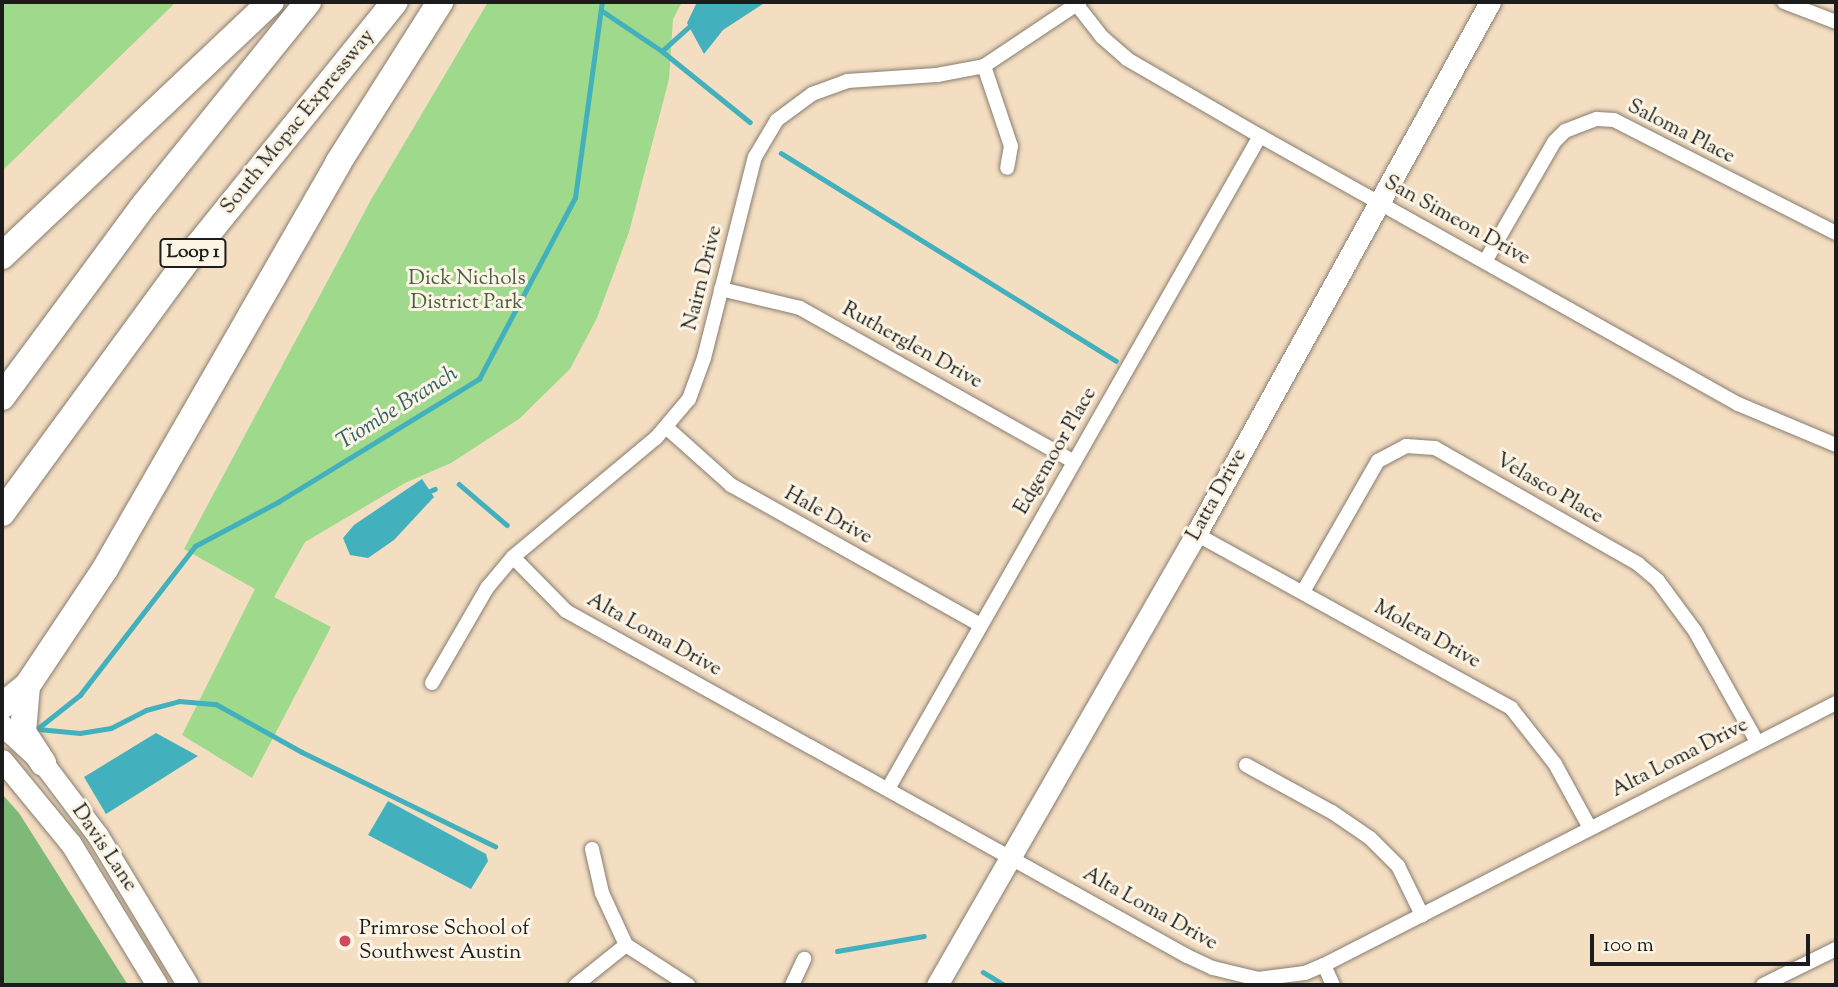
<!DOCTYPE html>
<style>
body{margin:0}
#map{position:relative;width:1838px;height:987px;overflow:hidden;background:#f4dec2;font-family:"Sorts Mill Goudy",serif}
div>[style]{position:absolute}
.green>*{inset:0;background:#9ed98c}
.forest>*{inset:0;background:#7eb978}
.water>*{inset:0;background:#42b1bd}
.stream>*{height:4.5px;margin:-2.25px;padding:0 2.25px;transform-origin:2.25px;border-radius:2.25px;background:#42b1bd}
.roads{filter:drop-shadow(0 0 2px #887d6f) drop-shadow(0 0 2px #887d6f)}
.street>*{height:14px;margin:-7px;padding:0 7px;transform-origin:7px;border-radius:7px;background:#fff}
.secondary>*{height:21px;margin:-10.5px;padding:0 10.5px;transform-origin:10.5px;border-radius:10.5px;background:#fff}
.highway>*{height:26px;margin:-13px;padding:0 13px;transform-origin:13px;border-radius:13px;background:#fff}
.dots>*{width:19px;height:19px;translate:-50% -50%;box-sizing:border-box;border:4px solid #fcf5e5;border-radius:50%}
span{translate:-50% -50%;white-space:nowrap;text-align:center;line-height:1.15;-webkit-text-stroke:6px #fcf5e5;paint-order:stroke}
.shield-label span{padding:2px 5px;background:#fcf5e5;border:2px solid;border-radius:5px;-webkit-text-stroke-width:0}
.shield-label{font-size:19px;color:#1c1c1c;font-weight:700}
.street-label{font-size:21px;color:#1c1c1c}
.park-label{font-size:21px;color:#4a5e43}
.poi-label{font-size:21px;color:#1c1c1c}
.left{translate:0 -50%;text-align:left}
.water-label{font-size:23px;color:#2d5f64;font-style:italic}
.frame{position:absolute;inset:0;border:4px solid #1c1c1c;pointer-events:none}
.scale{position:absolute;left:1590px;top:934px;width:220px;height:32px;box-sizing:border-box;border:4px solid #1c1c1c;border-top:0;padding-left:9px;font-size:21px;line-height:24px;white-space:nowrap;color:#1c1c1c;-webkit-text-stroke:5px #fcf5e5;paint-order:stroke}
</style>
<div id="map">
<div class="green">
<i style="clip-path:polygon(2px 2px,176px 2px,2px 171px)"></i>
<i style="clip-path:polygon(488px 2px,682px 2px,673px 19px,669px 79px,629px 232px,597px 318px,570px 369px,519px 419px,451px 463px,405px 483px,305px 542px,274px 597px,331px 627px,252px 778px,182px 735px,255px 589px,184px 549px,372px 198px)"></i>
</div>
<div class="forest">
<i style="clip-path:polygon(2px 794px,19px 813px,128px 985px,2px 985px)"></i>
</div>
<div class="water">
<i style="clip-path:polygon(697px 2px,766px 2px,723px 30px,704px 54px,687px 23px)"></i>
<i style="clip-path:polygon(422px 479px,434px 497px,394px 540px,368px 558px,350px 555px,343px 538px,354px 525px)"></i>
<i style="clip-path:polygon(156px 733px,198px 756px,106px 814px,84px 777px)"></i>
<i style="clip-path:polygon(388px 801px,486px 854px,488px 861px,471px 889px,368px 835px)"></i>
</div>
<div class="stream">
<i style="left:601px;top:10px;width:73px;rotate:33.9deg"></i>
<i style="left:662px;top:51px;width:113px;rotate:38.9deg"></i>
<i style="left:662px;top:51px;width:36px;rotate:-42deg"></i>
<i style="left:781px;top:153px;width:394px;rotate:31.8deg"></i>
<i style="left:459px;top:484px;width:63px;rotate:40.5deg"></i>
<i style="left:430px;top:491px;width:5px;rotate:-22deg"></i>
<i style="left:37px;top:729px;width:55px;rotate:-38.3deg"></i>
<i style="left:80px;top:695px;width:188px;rotate:-52.3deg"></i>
<i style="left:195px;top:546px;width:94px;rotate:-27.9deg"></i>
<i style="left:278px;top:502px;width:236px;rotate:-31.5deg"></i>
<i style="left:479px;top:379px;width:205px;rotate:-62.1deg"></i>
<i style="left:575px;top:198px;width:198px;rotate:-82.2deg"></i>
<i style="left:38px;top:729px;width:42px;rotate:5.4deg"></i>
<i style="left:80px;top:733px;width:31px;rotate:-9deg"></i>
<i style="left:111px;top:728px;width:39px;rotate:-27deg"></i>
<i style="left:146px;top:710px;width:34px;rotate:-15deg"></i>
<i style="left:179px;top:701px;width:37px;rotate:5deg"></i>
<i style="left:216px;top:704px;width:98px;rotate:29.2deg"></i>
<i style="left:302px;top:752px;width:215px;rotate:26deg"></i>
<i style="left:837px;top:951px;width:88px;rotate:-9.8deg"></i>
<i style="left:983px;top:972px;width:26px;rotate:31deg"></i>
</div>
<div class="roads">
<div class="street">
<i style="left:1784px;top:2px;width:56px;rotate:21deg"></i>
<i style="left:1077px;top:5px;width:41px;rotate:52deg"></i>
<i style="left:1102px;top:37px;width:33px;rotate:41deg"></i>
<i style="left:1127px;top:59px;width:154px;rotate:30.1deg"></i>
<i style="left:1260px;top:136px;width:548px;rotate:29.28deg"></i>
<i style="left:1738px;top:404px;width:106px;rotate:22.7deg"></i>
<i style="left:984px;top:66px;width:84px;rotate:71.4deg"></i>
<i style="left:1011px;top:146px;width:22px;rotate:100deg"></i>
<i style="left:1486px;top:260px;width:136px;rotate:-60deg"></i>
<i style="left:1554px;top:142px;width:16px;rotate:-45deg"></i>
<i style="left:1565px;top:131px;width:34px;rotate:-21deg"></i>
<i style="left:1597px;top:119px;width:17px;rotate:3deg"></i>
<i style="left:1614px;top:120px;width:249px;rotate:27deg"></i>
<i style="left:721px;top:289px;width:81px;rotate:13.5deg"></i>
<i style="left:800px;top:308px;width:314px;rotate:29.3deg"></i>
<i style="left:667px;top:428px;width:86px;rotate:41.7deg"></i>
<i style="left:731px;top:485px;width:286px;rotate:29.3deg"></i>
<i style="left:1196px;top:534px;width:360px;rotate:28.9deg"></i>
<i style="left:1511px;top:708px;width:71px;rotate:51.8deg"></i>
<i style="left:1555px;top:764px;width:71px;rotate:61.3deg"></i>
<i style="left:513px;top:557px;width:76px;rotate:45.5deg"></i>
<i style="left:566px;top:611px;width:710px;rotate:29.05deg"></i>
<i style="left:1187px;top:956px;width:29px;rotate:25deg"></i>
<i style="left:1213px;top:968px;width:46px;rotate:13.7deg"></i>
<i style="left:1258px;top:979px;width:47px;rotate:-7.3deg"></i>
<i style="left:1305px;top:973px;width:21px;rotate:-23deg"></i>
<i style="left:1324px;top:965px;width:575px;rotate:-27.1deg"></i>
<i style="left:1304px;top:590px;width:149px;rotate:-60.2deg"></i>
<i style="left:1378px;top:461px;width:32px;rotate:-28deg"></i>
<i style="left:1406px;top:446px;width:29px;rotate:4deg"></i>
<i style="left:1435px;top:448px;width:234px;rotate:29.7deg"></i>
<i style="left:1638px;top:564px;width:26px;rotate:40deg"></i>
<i style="left:1658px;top:581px;width:62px;rotate:53.5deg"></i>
<i style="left:1695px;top:631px;width:127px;rotate:60.8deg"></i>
<i style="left:432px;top:683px;width:110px;rotate:-59.9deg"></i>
<i style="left:487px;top:588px;width:40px;rotate:-50deg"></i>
<i style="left:513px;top:557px;width:186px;rotate:-39.8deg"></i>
<i style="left:656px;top:438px;width:51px;rotate:-49.8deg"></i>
<i style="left:689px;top:399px;width:44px;rotate:-69.9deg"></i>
<i style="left:704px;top:358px;width:207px;rotate:-75.8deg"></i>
<i style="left:755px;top:157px;width:43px;rotate:-59.3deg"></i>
<i style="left:777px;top:120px;width:44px;rotate:-36.6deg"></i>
<i style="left:812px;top:94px;width:37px;rotate:-20deg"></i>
<i style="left:847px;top:81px;width:90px;rotate:-3.8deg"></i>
<i style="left:937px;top:75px;width:48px;rotate:-10.8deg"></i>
<i style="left:984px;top:66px;width:115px;rotate:-33.7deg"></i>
<i style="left:1246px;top:765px;width:98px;rotate:28.7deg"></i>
<i style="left:1332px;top:812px;width:46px;rotate:34.4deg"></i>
<i style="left:1370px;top:838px;width:40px;rotate:45deg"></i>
<i style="left:1398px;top:866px;width:55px;rotate:63.9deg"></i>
<i style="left:889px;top:787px;width:749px;rotate:-60.32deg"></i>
<i style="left:592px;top:849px;width:45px;rotate:77.2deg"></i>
<i style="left:602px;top:893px;width:57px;rotate:65.2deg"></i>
<i style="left:626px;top:945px;width:74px;rotate:32.8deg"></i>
<i style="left:1324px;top:965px;width:22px;rotate:66deg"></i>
<i style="left:576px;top:985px;width:64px;rotate:-38.7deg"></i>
<i style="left:792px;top:985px;width:29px;rotate:-65deg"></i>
<i style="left:1763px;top:985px;width:81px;rotate:-26.3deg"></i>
</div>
<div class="secondary">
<i style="left:2px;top:725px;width:56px;rotate:42.8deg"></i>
<i style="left:43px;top:763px;width:91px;rotate:53deg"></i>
<i style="left:98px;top:836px;width:174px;rotate:58.9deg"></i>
<i style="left:2px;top:760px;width:109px;rotate:50.6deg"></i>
<i style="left:71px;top:844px;width:165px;rotate:58.6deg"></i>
<i style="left:937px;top:985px;width:520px;rotate:-60.13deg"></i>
<i style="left:1196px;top:534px;width:608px;rotate:-61.07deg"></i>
</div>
<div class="highway">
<i style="left:2px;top:256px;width:370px;rotate:-43.4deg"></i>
<i style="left:2px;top:397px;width:240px;rotate:-53.5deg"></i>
<i style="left:145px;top:204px;width:260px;rotate:-51.1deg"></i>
<i style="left:2px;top:513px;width:330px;rotate:-53.8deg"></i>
<i style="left:197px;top:247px;width:315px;rotate:-51.1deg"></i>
<i style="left:27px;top:686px;width:46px;rotate:95deg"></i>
<i style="left:23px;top:732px;width:37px;rotate:57deg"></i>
<i style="left:2px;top:706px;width:32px;rotate:-39deg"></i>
<i style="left:27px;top:686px;width:141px;rotate:-56.3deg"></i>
<i style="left:105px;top:569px;width:468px;rotate:-60.1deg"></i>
<i style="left:338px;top:163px;width:191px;rotate:-57.6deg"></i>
</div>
</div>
<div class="dots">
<i style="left:345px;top:941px;background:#d1495b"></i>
</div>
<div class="shield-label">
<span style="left:193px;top:253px">Loop 1</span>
</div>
<div class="street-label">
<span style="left:298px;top:122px;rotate:-51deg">South Mopac Expressway</span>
<span style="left:1681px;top:132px;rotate:27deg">Saloma Place</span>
<span style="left:1457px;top:221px;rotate:29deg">San Simeon Drive</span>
<span style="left:703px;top:278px;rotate:-76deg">Nairn Drive</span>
<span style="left:912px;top:346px;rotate:29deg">Rutherglen Drive</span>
<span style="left:1056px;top:451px;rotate:-60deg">Edgemoor Place</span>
<span style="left:1549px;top:489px;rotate:30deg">Velasco Place</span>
<span style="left:1217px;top:495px;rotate:-61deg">Latta Drive</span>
<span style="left:828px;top:516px;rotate:29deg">Hale Drive</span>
<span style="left:654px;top:635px;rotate:29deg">Alta Loma Drive</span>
<span style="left:1427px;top:635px;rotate:29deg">Molera Drive</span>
<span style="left:1680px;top:758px;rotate:-27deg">Alta Loma Drive</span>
<span style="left:104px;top:848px;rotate:56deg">Davis Lane</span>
<span style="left:1150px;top:909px;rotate:29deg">Alta Loma Drive</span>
</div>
<div class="park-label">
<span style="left:467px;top:291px">Dick Nichols<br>District Park</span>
</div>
<div class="poi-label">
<span class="left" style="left:359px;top:941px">Primrose School of<br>Southwest Austin</span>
</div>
<div class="water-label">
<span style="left:398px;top:409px;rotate:-32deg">Tiombe Branch</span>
</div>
<div class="frame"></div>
<div class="scale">100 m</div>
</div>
